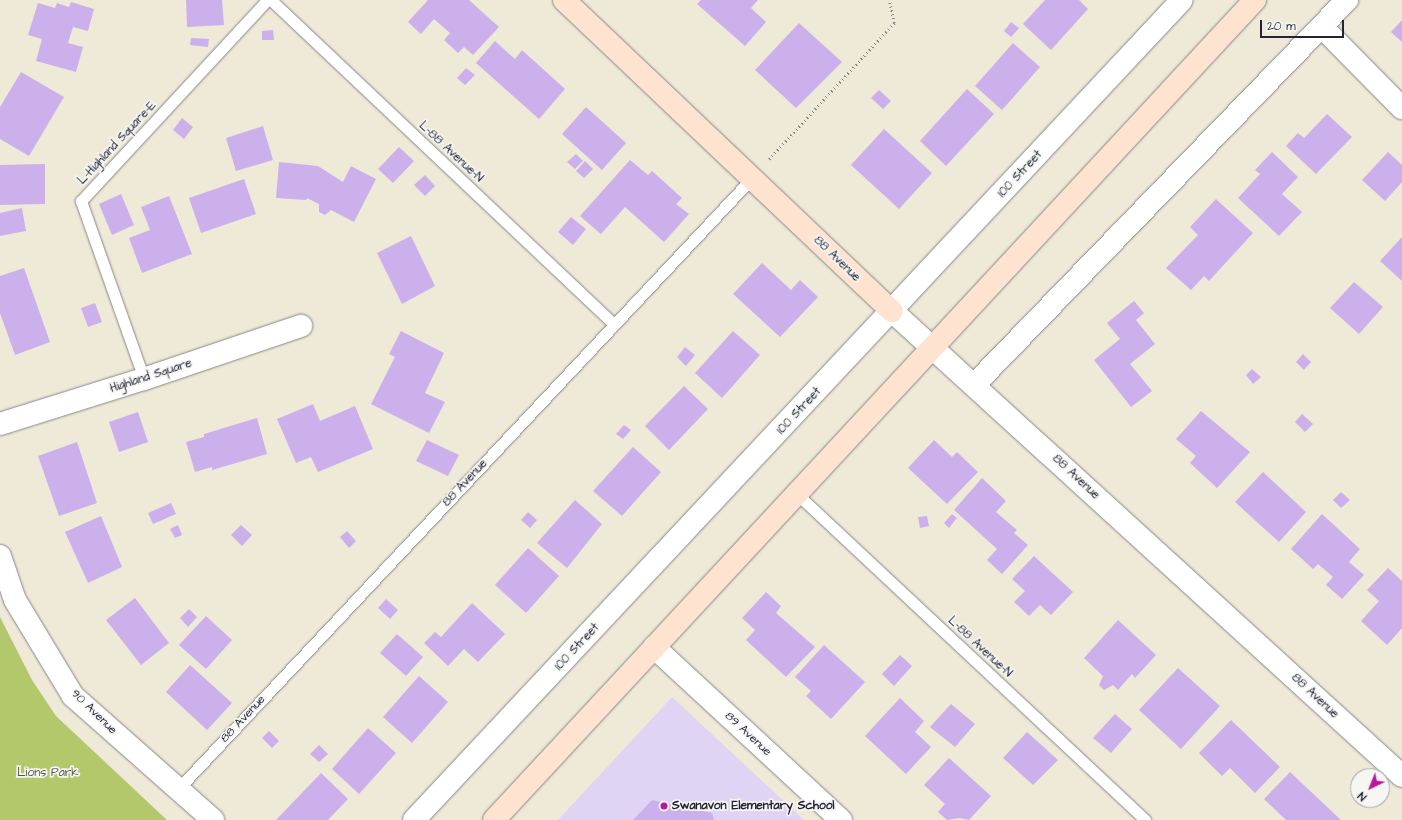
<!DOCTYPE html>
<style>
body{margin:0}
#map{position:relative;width:1402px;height:820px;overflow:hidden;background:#efead7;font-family:"Architects Daughter",sans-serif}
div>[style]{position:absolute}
.built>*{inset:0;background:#e0d4f4}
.green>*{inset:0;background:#b3c76b}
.building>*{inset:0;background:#ccb0ec}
.path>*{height:2.5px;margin-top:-1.25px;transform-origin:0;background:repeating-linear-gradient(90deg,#888689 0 1px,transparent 0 4px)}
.roads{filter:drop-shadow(0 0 1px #888689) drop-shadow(0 0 1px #888689)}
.lane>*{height:11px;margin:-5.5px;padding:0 5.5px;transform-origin:5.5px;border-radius:5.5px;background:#fff}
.street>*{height:22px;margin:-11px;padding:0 11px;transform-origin:11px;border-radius:11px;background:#fff}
.secondary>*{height:22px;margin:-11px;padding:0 11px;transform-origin:11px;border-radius:11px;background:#fee3d1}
.dots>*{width:11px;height:11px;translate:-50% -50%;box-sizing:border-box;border:2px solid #f6f6f2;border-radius:50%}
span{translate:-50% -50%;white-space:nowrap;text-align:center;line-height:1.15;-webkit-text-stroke:3.5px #f6f6f2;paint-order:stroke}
.street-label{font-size:12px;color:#22223b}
.park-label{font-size:12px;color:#4e5449}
.poi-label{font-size:12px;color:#22223b;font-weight:700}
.left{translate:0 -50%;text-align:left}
.north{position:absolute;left:1350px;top:768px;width:40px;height:40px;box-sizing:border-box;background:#f6f6f2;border:1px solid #a1a1a9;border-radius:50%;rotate:223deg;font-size:11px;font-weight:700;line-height:16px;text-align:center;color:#22223b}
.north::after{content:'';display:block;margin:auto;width:14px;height:18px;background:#b5179e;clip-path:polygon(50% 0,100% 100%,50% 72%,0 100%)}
.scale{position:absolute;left:1260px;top:20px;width:84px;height:18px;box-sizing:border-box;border:2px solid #22223b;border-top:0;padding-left:5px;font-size:12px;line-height:14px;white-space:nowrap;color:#22223b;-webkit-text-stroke:3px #f6f6f2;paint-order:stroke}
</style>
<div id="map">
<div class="built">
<i style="clip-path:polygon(672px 697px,804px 820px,558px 820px)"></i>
</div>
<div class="green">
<i style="clip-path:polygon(0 617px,32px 680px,56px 716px,167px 820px,0 820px)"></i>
</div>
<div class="building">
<i style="clip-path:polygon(186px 0,222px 0,224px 25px,187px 27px)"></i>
<i style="clip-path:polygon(428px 0,469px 0,499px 27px,473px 55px,464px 47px,458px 53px,444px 40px,450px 33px,434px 19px,421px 34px,408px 22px)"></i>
<i style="clip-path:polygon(701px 0,758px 0,751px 8px,766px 22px,745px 46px,697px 4px)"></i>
<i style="clip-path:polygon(1045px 0,1079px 0,1088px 9px,1051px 50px,1023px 24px)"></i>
<i style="clip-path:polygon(71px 2px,94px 9px,88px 31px,73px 27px,68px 43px,83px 47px,76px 72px,36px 61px,42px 39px,28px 35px,38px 3px,55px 8px,57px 3px,69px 7px)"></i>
<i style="clip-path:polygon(1402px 20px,1402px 42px,1391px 32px)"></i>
<i style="clip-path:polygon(1011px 22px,1019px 28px,1011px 37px,1004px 31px)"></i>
<i style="clip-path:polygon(799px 23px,842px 62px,796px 108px,755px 70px)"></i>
<i style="clip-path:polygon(273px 30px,274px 40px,262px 40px,262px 31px)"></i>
<i style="clip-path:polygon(191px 38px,209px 39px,208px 47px,190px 45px)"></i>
<i style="clip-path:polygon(495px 41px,515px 59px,522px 50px,565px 89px,539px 119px,476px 63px)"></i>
<i style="clip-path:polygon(1013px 43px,1040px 67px,1002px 110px,975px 86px)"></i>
<i style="clip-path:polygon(466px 68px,475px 75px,465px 85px,457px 78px)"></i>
<i style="clip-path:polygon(21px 72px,64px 97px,29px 156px,0 139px,0 107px)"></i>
<i style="clip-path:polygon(967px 89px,994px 114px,946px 166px,920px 141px)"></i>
<i style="clip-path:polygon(879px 90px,891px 101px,883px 109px,871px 98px)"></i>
<i style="clip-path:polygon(586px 107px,626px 143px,602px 170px,562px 134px)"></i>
<i style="clip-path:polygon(1327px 114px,1352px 137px,1316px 174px,1286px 146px,1298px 133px,1304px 138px)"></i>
<i style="clip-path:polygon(182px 118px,193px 127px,184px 139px,173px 130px)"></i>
<i style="clip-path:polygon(263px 126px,273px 160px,236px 171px,226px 138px)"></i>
<i style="clip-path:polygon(884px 129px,932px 173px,899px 209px,851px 165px)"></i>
<i style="clip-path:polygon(399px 147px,414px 161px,393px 183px,378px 169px)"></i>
<i style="clip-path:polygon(1272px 152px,1298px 177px,1282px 194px,1302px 212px,1279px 236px,1238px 198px,1260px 174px,1255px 170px)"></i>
<i style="clip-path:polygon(1388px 152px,1402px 165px,1402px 182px,1385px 201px,1362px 180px)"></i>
<i style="clip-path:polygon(576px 154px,583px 161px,575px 169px,567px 162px)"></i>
<i style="clip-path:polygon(630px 160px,648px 175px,652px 171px,682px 198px,676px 204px,689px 214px,664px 242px,625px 207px,601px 234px,580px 216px)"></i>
<i style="clip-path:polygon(585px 161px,593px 169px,584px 178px,576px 171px)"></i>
<i style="clip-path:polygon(279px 162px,318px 166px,343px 182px,351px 166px,376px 179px,354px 222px,331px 210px,325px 215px,319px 212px,319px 204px,307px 198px,306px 200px,276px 198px)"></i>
<i style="clip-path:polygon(45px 164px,45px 204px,0 205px,0 165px)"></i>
<i style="clip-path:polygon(425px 175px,435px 186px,425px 196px,414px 185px)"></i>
<i style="clip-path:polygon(244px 179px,256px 214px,201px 233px,189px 198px)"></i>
<i style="clip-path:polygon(121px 194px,134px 225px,112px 235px,99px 204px)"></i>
<i style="clip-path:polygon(169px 196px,192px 254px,142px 273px,129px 238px,150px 230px,141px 207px)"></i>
<i style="clip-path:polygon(1216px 199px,1253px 233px,1209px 281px,1204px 276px,1191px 290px,1166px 268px,1198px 235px,1190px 227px)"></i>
<i style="clip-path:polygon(22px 208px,26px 231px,0 236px,0 213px)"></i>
<i style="clip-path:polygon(571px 217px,586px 229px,573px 245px,558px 232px)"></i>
<i style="clip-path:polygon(411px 236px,435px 286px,402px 304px,377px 253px)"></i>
<i style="clip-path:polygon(1402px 237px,1402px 281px,1380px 261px)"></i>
<i style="clip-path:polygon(762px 263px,791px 290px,800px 280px,818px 297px,780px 337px,733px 294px)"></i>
<i style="clip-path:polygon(24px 268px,50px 342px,15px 355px,0 313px,0 276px)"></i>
<i style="clip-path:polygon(1354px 282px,1383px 307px,1359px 334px,1330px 308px)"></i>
<i style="clip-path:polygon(1134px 301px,1144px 313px,1136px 320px,1155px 344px,1130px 364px,1152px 391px,1131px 407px,1094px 360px,1120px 339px,1107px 323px)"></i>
<i style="clip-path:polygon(95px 303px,102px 322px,88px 327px,81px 308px)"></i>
<i style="clip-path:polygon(401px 331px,444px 353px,425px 393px,445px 402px,429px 433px,371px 404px,395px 357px,389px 354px)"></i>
<i style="clip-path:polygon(733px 331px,760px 355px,722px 398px,695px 373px)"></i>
<i style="clip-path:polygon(685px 347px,695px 355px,686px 366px,677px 357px)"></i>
<i style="clip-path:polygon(1303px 354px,1311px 362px,1304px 370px,1296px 362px)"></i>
<i style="clip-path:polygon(1252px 369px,1261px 377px,1253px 384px,1246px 375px)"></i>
<i style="clip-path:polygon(684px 386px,708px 409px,669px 450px,645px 426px)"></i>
<i style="clip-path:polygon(313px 404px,320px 421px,355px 406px,373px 449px,318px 472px,311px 457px,296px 463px,277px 419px)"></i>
<i style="clip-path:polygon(1201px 411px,1250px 452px,1217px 488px,1190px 463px,1196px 456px,1176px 439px)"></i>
<i style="clip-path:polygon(138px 412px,148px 442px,119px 452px,109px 422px)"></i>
<i style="clip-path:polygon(1302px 414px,1313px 424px,1305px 432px,1295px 422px)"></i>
<i style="clip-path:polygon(257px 418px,267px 454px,212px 470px,212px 467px,195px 472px,186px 442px,204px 437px,204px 434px)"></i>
<i style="clip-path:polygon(624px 425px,631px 430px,623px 439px,616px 434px)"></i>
<i style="clip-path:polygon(427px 440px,459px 455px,448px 476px,416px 461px)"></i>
<i style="clip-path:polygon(934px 440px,952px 457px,957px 452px,978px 472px,947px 504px,908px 468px)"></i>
<i style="clip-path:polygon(77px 442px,97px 503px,59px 516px,38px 456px)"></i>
<i style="clip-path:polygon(633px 447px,661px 472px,622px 516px,593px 491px)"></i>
<i style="clip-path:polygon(1263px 472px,1306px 512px,1279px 542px,1235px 502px)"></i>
<i style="clip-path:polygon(982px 478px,1006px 501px,996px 512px,1017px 530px,1014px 533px,1028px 545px,1002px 574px,987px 560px,997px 549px,954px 510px)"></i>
<i style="clip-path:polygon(1341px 492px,1350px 500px,1341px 508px,1333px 500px)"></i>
<i style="clip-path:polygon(575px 500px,602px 524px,567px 568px,537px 543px)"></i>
<i style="clip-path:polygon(171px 503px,176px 514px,153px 524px,148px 513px)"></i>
<i style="clip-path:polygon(528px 512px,537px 520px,530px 528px,521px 520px)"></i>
<i style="clip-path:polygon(952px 514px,957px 518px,949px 528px,944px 523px)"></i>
<i style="clip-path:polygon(1322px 514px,1360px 549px,1349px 562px,1364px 575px,1342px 599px,1326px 585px,1333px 577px,1318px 564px,1313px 569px,1291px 549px)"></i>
<i style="clip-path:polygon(101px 516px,122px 567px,88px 583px,65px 532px)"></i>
<i style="clip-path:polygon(927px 516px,929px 526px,920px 528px,918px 517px)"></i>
<i style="clip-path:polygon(178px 525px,182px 535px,175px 538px,170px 529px)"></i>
<i style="clip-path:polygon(241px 525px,252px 535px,242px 546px,231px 535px)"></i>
<i style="clip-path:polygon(347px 531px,356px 541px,349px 548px,340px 537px)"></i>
<i style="clip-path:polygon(528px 548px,559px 576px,526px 613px,495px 585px)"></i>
<i style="clip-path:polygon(1034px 556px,1073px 592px,1051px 615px,1040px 605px,1029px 616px,1014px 602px,1025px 591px,1012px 579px)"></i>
<i style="clip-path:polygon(1388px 568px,1402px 581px,1402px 628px,1387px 645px,1361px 621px,1379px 601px,1367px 590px)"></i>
<i style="clip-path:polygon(766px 592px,781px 606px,776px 613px,815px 647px,786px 677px,746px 640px,755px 630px,742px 618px)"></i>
<i style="clip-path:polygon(135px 598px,169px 643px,141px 665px,106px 620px)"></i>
<i style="clip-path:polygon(386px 599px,398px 610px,390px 619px,378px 608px)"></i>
<i style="clip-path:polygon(472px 603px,505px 634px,478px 662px,464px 649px,448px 666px,424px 643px,435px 632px,441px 637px)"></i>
<i style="clip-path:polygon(189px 609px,197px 617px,188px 627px,180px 618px)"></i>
<i style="clip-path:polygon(206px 616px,232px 640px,206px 669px,179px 645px)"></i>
<i style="clip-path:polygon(1118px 620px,1156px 655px,1135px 678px,1132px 674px,1118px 690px,1113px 685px,1104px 690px,1099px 685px,1103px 676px,1084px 658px)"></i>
<i style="clip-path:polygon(397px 634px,423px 657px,406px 676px,380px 653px)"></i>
<i style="clip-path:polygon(824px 645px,865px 682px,831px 719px,806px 696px,811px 691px,795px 677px)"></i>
<i style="clip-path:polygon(900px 655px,912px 666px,894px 686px,882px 674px)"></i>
<i style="clip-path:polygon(190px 665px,232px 703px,207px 730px,166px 692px)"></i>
<i style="clip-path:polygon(1178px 668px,1220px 706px,1181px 749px,1139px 710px)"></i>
<i style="clip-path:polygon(419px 676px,448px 702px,412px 743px,383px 717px)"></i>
<i style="clip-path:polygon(900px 698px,924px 721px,915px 732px,931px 747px,906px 774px,865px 736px)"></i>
<i style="clip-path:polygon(951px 704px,975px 724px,955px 747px,930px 727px)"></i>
<i style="clip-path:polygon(1115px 714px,1132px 729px,1111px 753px,1093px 738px)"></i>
<i style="clip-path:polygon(1231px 720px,1280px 767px,1255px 793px,1230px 768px,1222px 776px,1199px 753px)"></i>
<i style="clip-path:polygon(368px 728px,396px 753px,359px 794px,332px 769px)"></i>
<i style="clip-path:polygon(269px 731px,279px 741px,272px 748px,262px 738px)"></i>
<i style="clip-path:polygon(1027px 732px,1058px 760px,1033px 785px,1003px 758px)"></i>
<i style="clip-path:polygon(319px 745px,328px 754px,319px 762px,310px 754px)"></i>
<i style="clip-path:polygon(949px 758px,991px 796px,969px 820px,960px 818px,947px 820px,938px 812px,945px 804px,924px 785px)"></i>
<i style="clip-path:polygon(1290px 772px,1341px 820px,1286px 820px,1264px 799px)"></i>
<i style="clip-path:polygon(321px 773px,348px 799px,328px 820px,276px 820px)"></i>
<i style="clip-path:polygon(652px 800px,712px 813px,714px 820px,633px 820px)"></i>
</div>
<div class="path">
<i style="left:769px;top:159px;width:185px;rotate:-47.4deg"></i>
<i style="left:894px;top:23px;width:24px;rotate:-102deg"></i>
</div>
<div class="roads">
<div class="lane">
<i style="left:271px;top:0;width:472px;rotate:43.4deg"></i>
<i style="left:144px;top:379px;width:189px;rotate:-109.5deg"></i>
<i style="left:81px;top:201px;width:274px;rotate:-47.2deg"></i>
<i style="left:797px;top:494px;width:477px;rotate:43.1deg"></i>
<i style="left:178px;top:789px;width:838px;rotate:-46.79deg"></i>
</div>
<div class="street">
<i style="left:1322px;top:27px;width:114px;rotate:45.4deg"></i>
<i style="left:892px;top:311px;width:690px;rotate:42.36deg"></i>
<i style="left:975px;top:384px;width:535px;rotate:-45.91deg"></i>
<i style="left:0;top:424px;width:151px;rotate:-17.4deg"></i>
<i style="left:144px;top:379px;width:166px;rotate:-18.7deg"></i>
<i style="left:0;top:556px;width:46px;rotate:71.2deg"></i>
<i style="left:15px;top:600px;width:112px;rotate:58.9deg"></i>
<i style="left:73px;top:696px;width:187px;rotate:41.5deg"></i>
<i style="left:654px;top:647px;width:255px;rotate:42.8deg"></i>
<i style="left:414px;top:820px;width:1123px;rotate:-46.88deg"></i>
</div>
<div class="secondary">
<i style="left:564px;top:0;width:452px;rotate:43.5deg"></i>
<i style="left:494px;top:820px;width:1119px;rotate:-47.14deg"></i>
</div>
</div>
<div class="dots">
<i style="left:664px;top:806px;background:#b5179e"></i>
</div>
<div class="street-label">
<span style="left:117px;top:143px;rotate:-47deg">L-Highland Square-E</span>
<span style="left:451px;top:152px;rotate:43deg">L-88 Avenue-N</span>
<span style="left:1020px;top:174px;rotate:-47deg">100 Street</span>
<span style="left:837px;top:259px;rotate:44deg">88 Avenue</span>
<span style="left:151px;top:376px;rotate:-18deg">Highland Square</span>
<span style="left:799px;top:411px;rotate:-47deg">100 Street</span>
<span style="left:1076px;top:477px;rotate:43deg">88 Avenue</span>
<span style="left:465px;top:483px;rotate:-47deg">88 Avenue</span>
<span style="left:577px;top:647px;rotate:-47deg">100 Street</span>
<span style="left:980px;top:647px;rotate:43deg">L-88 Avenue-N</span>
<span style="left:1315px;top:696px;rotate:43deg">88 Avenue</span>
<span style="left:94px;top:712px;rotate:44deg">90 Avenue</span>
<span style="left:243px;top:719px;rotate:-47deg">88 Avenue</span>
<span style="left:748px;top:734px;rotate:43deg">89 Avenue</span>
</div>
<div class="park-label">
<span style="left:48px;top:773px">Lions Park</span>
</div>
<div class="poi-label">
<span class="left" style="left:672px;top:806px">Swanavon Elementary School</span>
</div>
<div class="north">N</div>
<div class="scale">20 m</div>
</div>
